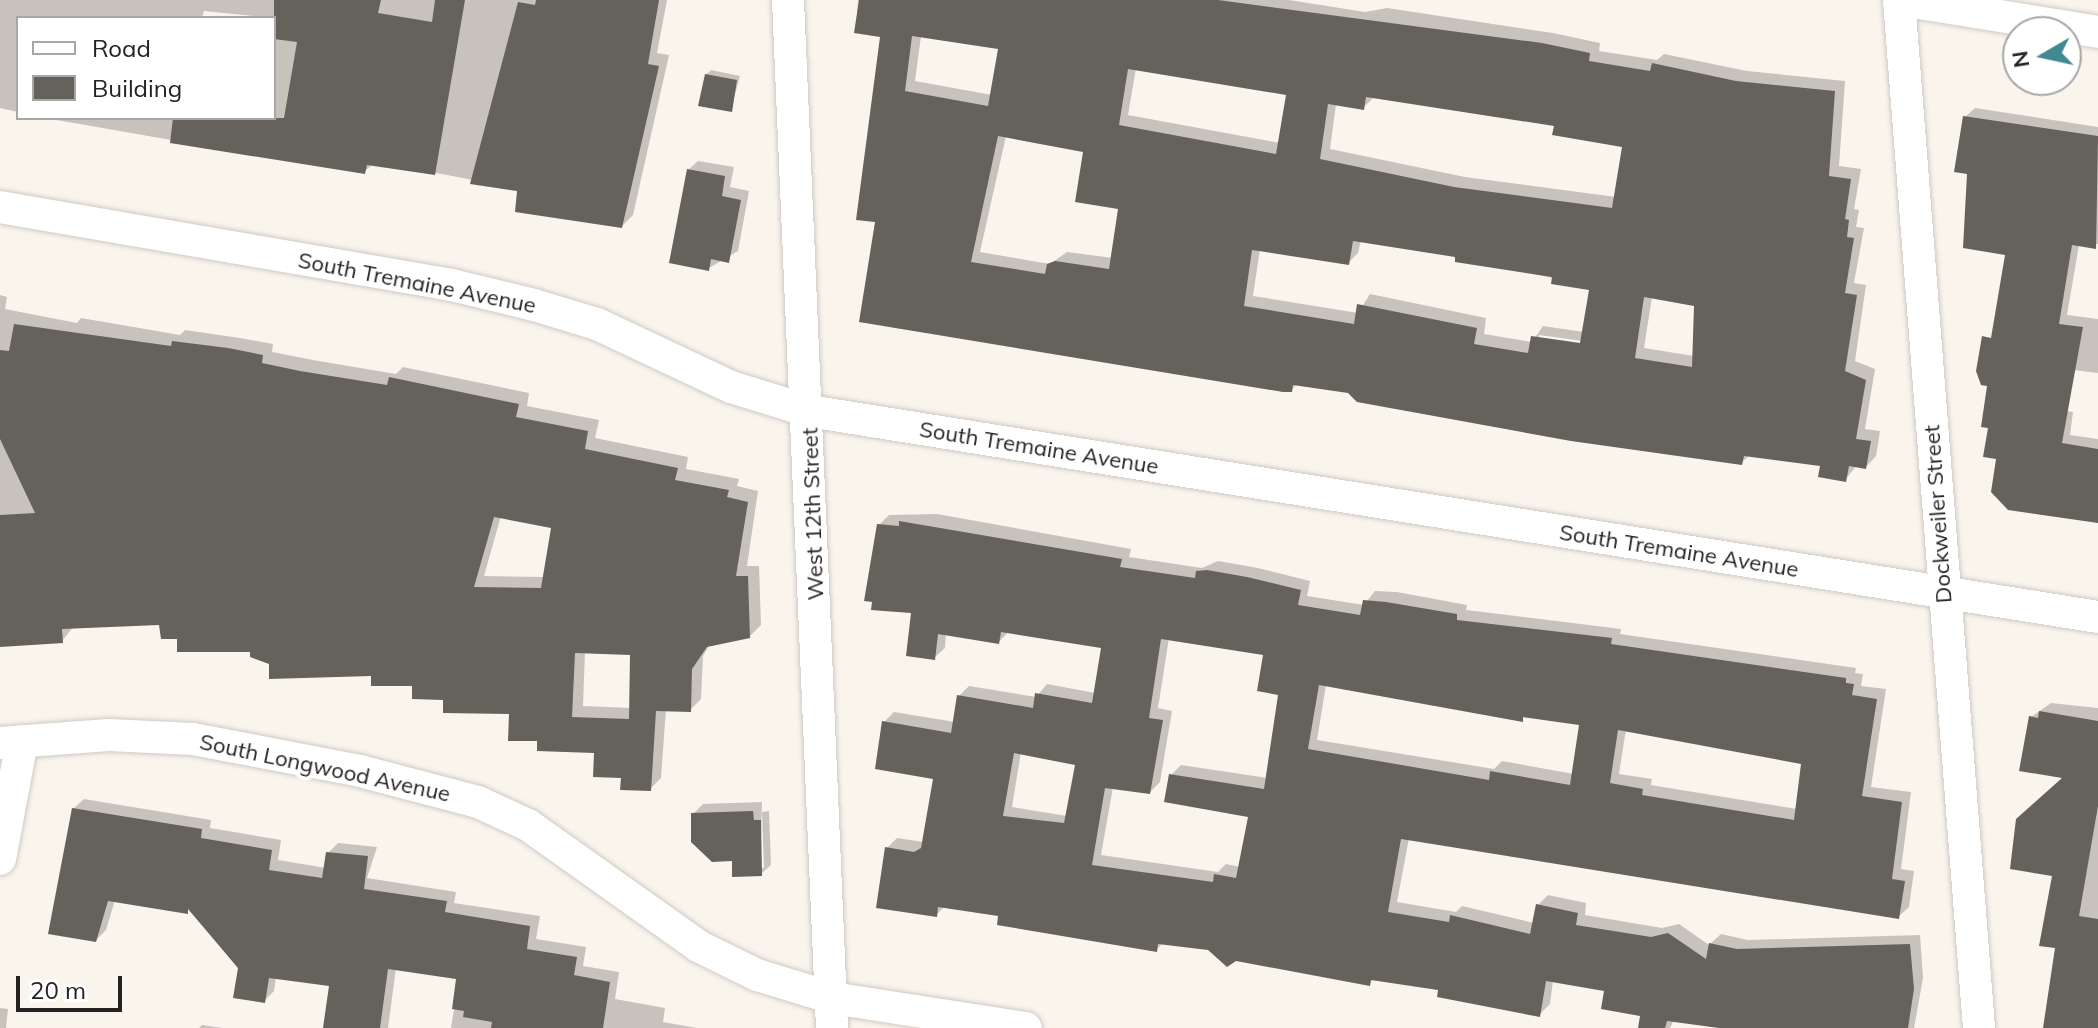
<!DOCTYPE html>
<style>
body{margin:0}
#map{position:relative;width:2098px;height:1028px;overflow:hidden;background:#f9f4ec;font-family:Mulish,sans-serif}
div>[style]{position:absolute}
.shadow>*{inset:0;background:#0003}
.building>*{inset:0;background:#65615b}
.roads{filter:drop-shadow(0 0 2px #cfcac3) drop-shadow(0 0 2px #cfcac3)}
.minor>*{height:32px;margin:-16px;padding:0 16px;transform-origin:16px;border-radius:16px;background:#fff}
span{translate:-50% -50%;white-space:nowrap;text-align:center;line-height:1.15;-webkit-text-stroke:8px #fff;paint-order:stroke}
.street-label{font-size:22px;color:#252320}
.legend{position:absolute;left:16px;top:16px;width:260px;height:104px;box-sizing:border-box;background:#fff;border:2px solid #a8a7a6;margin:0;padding:10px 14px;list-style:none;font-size:24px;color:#252320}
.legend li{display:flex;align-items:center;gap:16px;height:40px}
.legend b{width:40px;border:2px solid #a8a7a6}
.north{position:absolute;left:2002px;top:16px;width:80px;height:80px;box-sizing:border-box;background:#fff;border:2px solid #a8a7a6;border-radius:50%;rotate:261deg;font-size:22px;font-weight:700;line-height:32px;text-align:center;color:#252320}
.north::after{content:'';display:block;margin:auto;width:28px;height:36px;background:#428892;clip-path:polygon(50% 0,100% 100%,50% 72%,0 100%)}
.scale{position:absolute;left:16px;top:976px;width:106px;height:36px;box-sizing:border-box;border:4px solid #252320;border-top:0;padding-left:10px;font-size:24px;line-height:28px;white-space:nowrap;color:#252320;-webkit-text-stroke:6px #fff;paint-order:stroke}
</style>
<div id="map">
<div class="shadow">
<i style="clip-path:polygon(0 0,667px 0,657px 53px,669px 55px,633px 215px,622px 226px,519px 189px,442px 174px,373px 164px,364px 172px,314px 165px,45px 118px,274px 118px,274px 18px,204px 11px,202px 18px,18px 18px,18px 112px,0 108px)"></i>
<i style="clip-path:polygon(evenodd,858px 0,1289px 0,1365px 12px,1387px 8px,1553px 33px,1600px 43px,1599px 51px,1657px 60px,1664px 54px,1747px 71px,1845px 81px,1839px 166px,1861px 169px,1854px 209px,1859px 210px,1856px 227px,1864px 228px,1854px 283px,1866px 285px,1855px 361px,1875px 369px,1865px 429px,1880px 431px,1876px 456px,1866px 467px,1857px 465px,1845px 480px,1822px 464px,1750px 455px,1742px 462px,1348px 391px,1298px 383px,1291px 390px,861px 321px,877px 220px,882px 35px,856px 31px,858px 0,921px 36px,1001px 47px,992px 95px,915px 81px,921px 36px,858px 0,1136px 68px,1288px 94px,1280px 143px,1128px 115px,1136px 68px,858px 0,1374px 97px,1556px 124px,1624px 146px,1616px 197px,1465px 177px,1330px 149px,1336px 104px,1363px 108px,1374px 97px,858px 0,1006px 136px,1085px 150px,1120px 207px,1113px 258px,1067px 252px,1050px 264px,980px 252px,1006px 136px,858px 0,1361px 240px,1458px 255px,1592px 288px,1584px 332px,1543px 326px,1532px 342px,1484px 334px,1486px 318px,1370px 294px,1358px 313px,1253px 296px,1260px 249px,1348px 263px,1358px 253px,1361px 240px,858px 0,1652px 297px,1697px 304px,1694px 356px,1644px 348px,1652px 297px,858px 0,1539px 335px,1590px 342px,1590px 346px,1539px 339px,1539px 335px)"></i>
<i style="clip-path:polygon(711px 70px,740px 76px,731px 109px,706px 75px)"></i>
<i style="clip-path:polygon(1975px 108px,2098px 127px,2098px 244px,2079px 245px,2067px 315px,2098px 319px,2098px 373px,1989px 360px,2007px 253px,1969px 172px,1965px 117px)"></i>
<i style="clip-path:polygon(698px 161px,734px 167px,730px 187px,749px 191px,738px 251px,709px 268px,688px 170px)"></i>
<i style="clip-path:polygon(evenodd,0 295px,7px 297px,5px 309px,77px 323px,81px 318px,180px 335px,185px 330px,240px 338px,273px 344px,272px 352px,313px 360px,396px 374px,403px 367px,529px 393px,527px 406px,599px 420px,595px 438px,688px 457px,686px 469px,739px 479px,737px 486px,758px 491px,747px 566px,759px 566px,761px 625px,749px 637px,710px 644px,703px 656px,701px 699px,690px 710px,666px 709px,661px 778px,650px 789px,623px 776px,596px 751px,539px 739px,511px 712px,373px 674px,271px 662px,252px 650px,179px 637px,160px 623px,74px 626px,62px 641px,0 646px,0 295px,501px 516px,554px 527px,545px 577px,484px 576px,501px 516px,0 295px,585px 652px,632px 653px,631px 708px,583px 706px,585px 652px)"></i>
<i style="clip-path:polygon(2002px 401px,2073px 412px,2070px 435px,2098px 439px,2098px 522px)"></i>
<i style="clip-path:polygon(evenodd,937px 514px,1131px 549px,1129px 557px,1202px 568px,1218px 561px,1258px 568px,1310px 581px,1307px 596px,1364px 605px,1375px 591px,1397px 592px,1467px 605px,1466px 610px,1621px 629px,1620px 634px,1856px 668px,1855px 673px,1863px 674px,1861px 686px,1886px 689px,1871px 787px,1911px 792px,1901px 869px,1914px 871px,1909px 907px,1898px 917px,1409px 838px,1397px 902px,1456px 912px,1462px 906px,1534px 923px,1538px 905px,1548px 895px,1586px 903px,1585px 915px,1662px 928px,1679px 924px,1709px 945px,1721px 934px,1748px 940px,1920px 935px,1923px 978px,1914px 1028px,1721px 1028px,1674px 1020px,1670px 1028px,1640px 1028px,1642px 1014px,1606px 989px,1553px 981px,1550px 1004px,1540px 1014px,1440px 988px,1374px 978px,1369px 984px,1209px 949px,1163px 943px,1156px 950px,1001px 914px,945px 906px,936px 915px,887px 848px,897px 838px,924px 842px,935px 777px,884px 722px,894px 712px,955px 722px,959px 696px,969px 686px,1036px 697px,1047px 684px,1095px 693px,1103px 646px,1009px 631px,999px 642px,946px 633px,945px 648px,934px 658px,879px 525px,889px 515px,937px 514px,1169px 638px,1265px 653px,1280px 693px,1268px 778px,1181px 765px,1171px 775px,1250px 815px,1240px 867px,1226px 864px,1218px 872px,1101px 855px,1113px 787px,1150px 792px,1160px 782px,1172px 711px,1158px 708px,1169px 638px,937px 514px,1326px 685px,1522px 719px,1526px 716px,1582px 724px,1574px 774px,1502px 761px,1494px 769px,1317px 740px,1326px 685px,937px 514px,1626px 729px,1803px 762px,1797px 809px,1651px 785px,1652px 779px,1619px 774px,1626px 729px,937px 514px,1021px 752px,1077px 763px,1067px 816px,1012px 807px,1021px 752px)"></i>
<i style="clip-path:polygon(2051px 703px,2098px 708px,2098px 1028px,2044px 1028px,2057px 947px,2054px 875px,2065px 777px,2031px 717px)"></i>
<i style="clip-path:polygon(84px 799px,211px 820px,210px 828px,281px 840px,278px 860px,326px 868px,328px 853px,338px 843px,377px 847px,367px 878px,456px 892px,454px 903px,540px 916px,536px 939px,586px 947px,583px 966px,619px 972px,615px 999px,665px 1008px,663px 1022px,697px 1028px,451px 1028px,459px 978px,396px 968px,388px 1028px,325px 1028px,344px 910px,276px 977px,274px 991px,264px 1001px,190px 908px,115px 900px,106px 930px,96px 940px,73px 809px)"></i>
<i style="clip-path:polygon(762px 802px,760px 868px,764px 868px,762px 812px,769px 811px,771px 865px,761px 874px,734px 859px,693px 814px,703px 804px)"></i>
<i style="clip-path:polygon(0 1008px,8px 1009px,6px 1028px,0 1028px)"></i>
<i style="clip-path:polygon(202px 1025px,223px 1028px,199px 1028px)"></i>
</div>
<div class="building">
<i style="clip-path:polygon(274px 0,381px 0,378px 13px,432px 22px,435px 0,465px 0,435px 175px,367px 165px,365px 174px,170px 143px,173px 118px,284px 118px,297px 42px,274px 39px)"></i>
<i style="clip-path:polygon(536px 0,659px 0,648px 64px,659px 66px,622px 228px,515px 212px,517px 191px,470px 184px,518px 2px,535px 5px)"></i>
<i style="clip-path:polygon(evenodd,859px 0,1218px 0,1542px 43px,1590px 53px,1589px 61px,1650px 71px,1652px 63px,1736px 81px,1835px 91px,1829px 176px,1851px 179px,1845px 219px,1849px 220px,1847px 237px,1854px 238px,1845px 293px,1857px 295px,1845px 371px,1866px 380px,1856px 439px,1871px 441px,1866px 469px,1849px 466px,1846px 482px,1818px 477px,1820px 466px,1744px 456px,1742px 465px,1571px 441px,1357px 402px,1348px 393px,1293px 385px,1292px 392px,1283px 392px,859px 322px,875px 222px,856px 220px,880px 37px,854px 33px,859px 0,912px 36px,998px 49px,988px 106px,905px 91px,912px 36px,859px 0,1128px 69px,1286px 95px,1276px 154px,1119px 125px,1128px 69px,859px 0,1366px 97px,1554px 126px,1552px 135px,1622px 147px,1612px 208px,1454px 187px,1320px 159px,1328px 104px,1364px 110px,1366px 97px,859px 0,998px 136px,1083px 152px,1075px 202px,1118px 209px,1109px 269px,1055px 261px,1047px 264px,1045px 274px,971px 262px,998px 136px,859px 0,1353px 241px,1455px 257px,1455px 262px,1552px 277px,1551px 284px,1589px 290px,1580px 343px,1531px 336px,1528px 353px,1474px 344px,1477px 328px,1357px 304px,1354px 324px,1244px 306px,1252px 250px,1349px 265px,1353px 241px,859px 0,1644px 297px,1694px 306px,1692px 367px,1635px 358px,1644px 297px)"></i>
<i style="clip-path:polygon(705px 74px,737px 80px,732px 112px,698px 106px)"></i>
<i style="clip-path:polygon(1963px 116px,2098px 136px,2096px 249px,2072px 245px,2059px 324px,2083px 327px,2062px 443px,2098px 449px,2098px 523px,2008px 510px,1991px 492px,1996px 459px,1983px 457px,1988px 428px,1981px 427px,1987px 386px,1981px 385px,1976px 371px,1982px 336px,1991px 338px,2005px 255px,1963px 248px,1967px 174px,1954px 172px)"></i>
<i style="clip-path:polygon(687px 169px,725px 176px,722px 196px,741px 200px,729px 263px,711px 259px,709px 271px,669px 263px)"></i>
<i style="clip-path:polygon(evenodd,14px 324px,171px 346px,172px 341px,228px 348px,263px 355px,262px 363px,300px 371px,387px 385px,389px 377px,519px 404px,516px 417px,588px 431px,585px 449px,678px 468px,675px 480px,729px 490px,727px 497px,748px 502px,736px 576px,748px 576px,750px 638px,707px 647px,692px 669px,691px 712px,656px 711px,651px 791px,620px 790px,621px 778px,593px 777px,594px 753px,537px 751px,537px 741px,508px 741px,509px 714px,443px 713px,443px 700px,412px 699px,412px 686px,371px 686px,371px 676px,269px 679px,269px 664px,250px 657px,250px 652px,177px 652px,177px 639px,161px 639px,159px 625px,62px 629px,63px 643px,0 647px,0 515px,35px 513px,0 439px,0 350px,9px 351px,14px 324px,494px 517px,551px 528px,541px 588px,474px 587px,494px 517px,14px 324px,575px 653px,630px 655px,629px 719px,572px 717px,575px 653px)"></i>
<i style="clip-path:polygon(evenodd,899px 521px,1122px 559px,1120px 567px,1195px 578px,1196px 571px,1207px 570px,1247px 577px,1301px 590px,1298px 605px,1360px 615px,1363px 600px,1386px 602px,1457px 614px,1457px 620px,1612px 638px,1611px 644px,1846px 678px,1846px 683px,1854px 684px,1852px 695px,1877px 699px,1862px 796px,1902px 802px,1892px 879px,1905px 881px,1899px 919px,1401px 839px,1388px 912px,1449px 922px,1450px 915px,1530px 934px,1536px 904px,1578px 913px,1576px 925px,1651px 937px,1668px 933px,1706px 959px,1709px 943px,1737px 949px,1910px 944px,1914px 989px,1908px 1028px,1719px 1028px,1667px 1021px,1665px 1028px,1638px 1028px,1640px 1016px,1601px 1009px,1604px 991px,1546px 981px,1540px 1017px,1437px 997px,1438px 990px,1371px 980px,1370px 986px,1236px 961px,1227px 967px,1208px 950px,1158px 944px,1157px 952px,997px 925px,998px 916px,938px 907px,937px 917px,876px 908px,885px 847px,914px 852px,921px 848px,933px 779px,875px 769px,882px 721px,951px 733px,957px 695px,1033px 708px,1035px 693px,1092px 703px,1101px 648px,1001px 632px,999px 644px,938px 634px,935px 660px,906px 656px,911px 613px,871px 610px,872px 602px,864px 601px,877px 524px,899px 526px,899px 521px,1161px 639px,1263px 655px,1257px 691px,1278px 695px,1264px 789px,1169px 774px,1164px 802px,1248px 817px,1236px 878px,1214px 874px,1213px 882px,1092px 865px,1105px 788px,1150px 794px,1163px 720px,1149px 718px,1161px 639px,899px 521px,1319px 685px,1523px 722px,1523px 717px,1579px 725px,1570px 785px,1490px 771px,1489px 780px,1308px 749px,1319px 685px,899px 521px,1618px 730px,1801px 764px,1794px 820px,1642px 795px,1643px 789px,1610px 783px,1618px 730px,899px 521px,1014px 753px,1075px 765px,1064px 823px,1003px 816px,1014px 753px)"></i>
<i style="clip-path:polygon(2039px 711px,2098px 721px,2098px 806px,2079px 916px,2098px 919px,2098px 1028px,2043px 1028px,2055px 948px,2039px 946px,2052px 876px,2010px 869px,2016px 819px,2062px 778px,2019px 771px,2029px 716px,2038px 718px)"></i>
<i style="clip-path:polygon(72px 808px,202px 829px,201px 838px,272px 850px,269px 870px,322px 878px,326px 852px,368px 856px,364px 889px,447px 901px,445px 912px,530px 926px,527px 949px,577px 957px,574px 975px,610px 982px,603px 1028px,491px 1028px,492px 1022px,463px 1017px,464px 1011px,452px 1009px,456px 979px,388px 969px,380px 1028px,323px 1028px,329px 986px,269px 978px,265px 1003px,233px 998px,238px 968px,188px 909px,188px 914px,108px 901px,96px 942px,48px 934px)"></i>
<i style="clip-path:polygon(753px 811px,754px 820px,761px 820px,762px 876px,732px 877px,732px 861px,712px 862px,691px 842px,691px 813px)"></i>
</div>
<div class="roads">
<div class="minor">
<i style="left:788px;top:0;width:1029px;rotate:87.55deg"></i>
<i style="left:1899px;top:0;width:1031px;rotate:85.55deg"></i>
<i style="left:1901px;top:0;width:200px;rotate:9.2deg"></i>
<i style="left:0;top:207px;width:459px;rotate:9.8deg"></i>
<i style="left:452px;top:285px;width:84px;rotate:13.7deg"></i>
<i style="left:534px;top:305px;width:66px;rotate:16.8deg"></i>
<i style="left:597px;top:324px;width:148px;rotate:25.2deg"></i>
<i style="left:731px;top:387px;width:82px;rotate:17.1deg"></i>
<i style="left:809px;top:411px;width:1305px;rotate:9.08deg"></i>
<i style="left:0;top:743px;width:109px;rotate:-4.2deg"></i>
<i style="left:109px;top:735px;width:84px;rotate:2.7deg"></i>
<i style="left:193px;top:739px;width:170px;rotate:10.8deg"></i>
<i style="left:360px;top:771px;width:122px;rotate:14.7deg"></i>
<i style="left:478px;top:802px;width:55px;rotate:24.7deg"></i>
<i style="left:528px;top:825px;width:209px;rotate:35.4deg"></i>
<i style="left:698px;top:946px;width:66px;rotate:26.2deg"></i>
<i style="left:757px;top:975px;width:78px;rotate:17deg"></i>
<i style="left:832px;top:998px;width:196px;rotate:8.8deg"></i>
<i style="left:0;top:859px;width:120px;rotate:-79.4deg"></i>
</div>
</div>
<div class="street-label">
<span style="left:417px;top:283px;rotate:11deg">South Tremaine Avenue</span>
<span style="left:1039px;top:448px;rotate:9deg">South Tremaine Avenue</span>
<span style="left:813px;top:514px;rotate:-92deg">West 12th Street</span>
<span style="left:1938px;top:514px;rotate:-94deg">Dockweiler Street</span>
<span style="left:1679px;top:551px;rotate:9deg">South Tremaine Avenue</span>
<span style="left:325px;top:768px;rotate:12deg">South Longwood Avenue</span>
</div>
<ul class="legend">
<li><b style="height:10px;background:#fff"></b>Road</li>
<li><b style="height:22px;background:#65615b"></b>Building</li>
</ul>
<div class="north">N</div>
<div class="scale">20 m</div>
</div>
